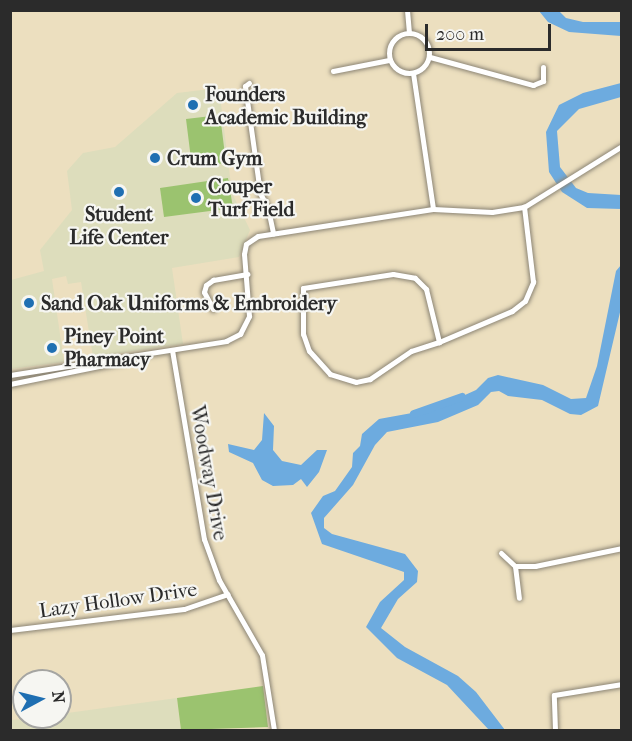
<!DOCTYPE html>
<style>
body{margin:0}
#map{position:relative;width:632px;height:741px;overflow:hidden;background:#ecdfbf;font-family:"IM FELL French Canon",serif}
div>[style]{position:absolute}
.built>*{inset:0;background:#ddddbc}
.green>*{inset:0;background:#9bc36f}
.water>*{inset:0;background:#6dabdf}
.river>*{height:8px;margin:-4px;padding:0 4px;transform-origin:4px;border-radius:4px;background:#6dabdf}
.roads{filter:drop-shadow(0 0 2px #8c8575) drop-shadow(0 0 2px #8c8575)}
.minor>*{height:5px;margin:-2.5px;padding:0 2.5px;transform-origin:2.5px;border-radius:2.5px;background:#fff}
.minor>.ring{margin:-2.5px;padding:0;box-sizing:content-box;background:none;border:5px solid #fff;border-radius:50%}
.dots>*{width:16px;height:16px;translate:-50% -50%;box-sizing:border-box;border:3px solid #f6f6f2;border-radius:50%}
span{translate:-50% -50%;white-space:nowrap;text-align:center;line-height:1.15;-webkit-text-stroke:4.5px #f6f6f2;paint-order:stroke}
.poi-label{font-size:20px;color:#2b2b2b;font-weight:700}
.left{translate:0 -50%;text-align:left}
.street-label{font-size:20px;color:#2b2b2b}
.frame{position:absolute;inset:0;border:12px solid #2b2b2b;pointer-events:none}
.north{position:absolute;left:12px;top:669px;width:60px;height:60px;box-sizing:border-box;background:#f6f6f2;border:2px solid #a5a5a2;border-radius:50%;rotate:83deg;font-size:16px;font-weight:700;line-height:24px;text-align:center;color:#2b2b2b}
.north::after{content:'';display:block;margin:auto;width:21px;height:27px;background:#1f6fb2;clip-path:polygon(50% 0,100% 100%,50% 72%,0 100%)}
.scale{position:absolute;left:425px;top:24px;width:126px;height:27px;box-sizing:border-box;border:3px solid #2b2b2b;border-top:0;padding-left:8px;font-size:18px;line-height:21px;white-space:nowrap;color:#2b2b2b;-webkit-text-stroke:4px #f6f6f2;paint-order:stroke}
</style>
<div id="map">
<div class="built">
<i style="clip-path:polygon(219px 88px,232px 193px,250px 230px,239px 257px,172px 268px,183px 344px,93px 357px,81px 282px,68px 284px,66px 276px,52px 279px,64px 362px,11px 369px,11px 280px,44px 271px,40px 250px,72px 210px,67px 171px,83px 153px,115px 147px,177px 93px)"></i>
<i style="clip-path:polygon(177px 698px,181px 730px,11px 730px,10px 720px,60px 717px,60px 714px)"></i>
</div>
<div class="green">
<i style="clip-path:polygon(220px 115px,226px 163px,192px 167px,186px 119px)"></i>
<i style="clip-path:polygon(228px 178px,233px 208px,164px 217px,160px 188px)"></i>
<i style="clip-path:polygon(263px 686px,268px 727px,181px 730px,177px 698px)"></i>
</div>
<div class="water">
<i style="clip-path:polygon(539px 11px,559px 11px,566px 18px,583px 22px,621px 22px,621px 36px,569px 32px,548px 22px)"></i>
<i style="clip-path:polygon(621px 83px,621px 97px,579px 109px,557px 131px,560px 167px,576px 188px,588px 193px,621px 195px,621px 209px,587px 208px,562px 192px,549px 172px,546px 132px,559px 105px,583px 93px)"></i>
<i style="clip-path:polygon(621px 265px,621px 308px,598px 406px,581px 415px,570px 414px,542px 400px,508px 396px,499px 391px,491px 392px,478px 405px,438px 422px,387px 432px,375px 445px,353px 485px,324px 518px,324px 528px,332px 534px,405px 554px,418px 571px,417px 582px,398px 599px,381px 628px,405px 647px,458px 676px,476px 692px,505px 730px,489px 730px,447px 685px,397px 658px,366px 627px,380px 602px,404px 580px,404px 572px,322px 544px,311px 513px,323px 496px,335px 491px,352px 467px,353px 453px,360px 446px,362px 434px,379px 419px,434px 409px,476px 390px,488px 378px,498px 375px,543px 385px,571px 399px,586px 398px,597px 366px,616px 271px)"></i>
<i style="clip-path:polygon(264px 413px,274px 426px,273px 450px,282px 461px,301px 465px,317px 450px,327px 450px,319px 472px,307px 487px,301px 479px,293px 485px,273px 486px,262px 480px,253px 463px,229px 452px,228px 444px,254px 450px,262px 440px)"></i>
</div>
<div class="river">
<i style="left:414px;top:414px;width:51px;rotate:-19.5deg"></i>
</div>
<div class="roads">
<div class="minor">
<i style="left:407px;top:10px;width:22px;rotate:85deg"></i>
<i class="ring" style="left:389px;top:33px;width:35px;height:35px"></i>
<i style="left:430px;top:57px;width:107px;rotate:15.2deg"></i>
<i style="left:533px;top:85px;width:11px;rotate:-22deg"></i>
<i style="left:543px;top:81px;width:14px;rotate:-90deg"></i>
<i style="left:333px;top:71px;width:57px;rotate:-11.1deg"></i>
<i style="left:413px;top:73px;width:137px;rotate:81.6deg"></i>
<i style="left:249px;top:83px;width:5px;rotate:143deg"></i>
<i style="left:245px;top:86px;width:108px;rotate:82deg"></i>
<i style="left:260px;top:193px;width:18px;rotate:63deg"></i>
<i style="left:268px;top:209px;width:25px;rotate:78deg"></i>
<i style="left:393px;top:274px;width:22px;rotate:10deg"></i>
<i style="left:415px;top:278px;width:16px;rotate:45deg"></i>
<i style="left:426px;top:289px;width:55px;rotate:76.2deg"></i>
<i style="left:439px;top:342px;width:29px;rotate:162deg"></i>
<i style="left:411px;top:351px;width:50px;rotate:145.7deg"></i>
<i style="left:370px;top:379px;width:14px;rotate:168deg"></i>
<i style="left:356px;top:382px;width:27px;rotate:-163deg"></i>
<i style="left:330px;top:374px;width:31px;rotate:-132deg"></i>
<i style="left:309px;top:351px;width:18px;rotate:-109deg"></i>
<i style="left:303px;top:334px;width:46px;rotate:-90deg"></i>
<i style="left:303px;top:288px;width:91px;rotate:-8.8deg"></i>
<i style="left:213px;top:309px;width:19px;rotate:-118deg"></i>
<i style="left:204px;top:292px;width:7px;rotate:-74deg"></i>
<i style="left:206px;top:285px;width:9px;rotate:-36deg"></i>
<i style="left:213px;top:280px;width:35px;rotate:-10deg"></i>
<i style="left:439px;top:342px;width:79px;rotate:-23deg"></i>
<i style="left:512px;top:311px;width:16px;rotate:-38deg"></i>
<i style="left:525px;top:301px;width:21px;rotate:-67deg"></i>
<i style="left:533px;top:282px;width:76px;rotate:-96.8deg"></i>
<i style="left:172px;top:350px;width:192px;rotate:80.4deg"></i>
<i style="left:204px;top:539px;width:44px;rotate:69.9deg"></i>
<i style="left:219px;top:580px;width:86px;rotate:60.2deg"></i>
<i style="left:262px;top:655px;width:76px;rotate:80.9deg"></i>
<i style="left:10px;top:375px;width:219px;rotate:-8.9deg"></i>
<i style="left:226px;top:341px;width:16px;rotate:-27deg"></i>
<i style="left:240px;top:334px;width:20px;rotate:-63deg"></i>
<i style="left:249px;top:316px;width:62px;rotate:-94.6deg"></i>
<i style="left:244px;top:254px;width:10px;rotate:-79deg"></i>
<i style="left:246px;top:244px;width:14px;rotate:-34deg"></i>
<i style="left:258px;top:236px;width:177px;rotate:-8.8deg"></i>
<i style="left:433px;top:209px;width:59px;rotate:2.9deg"></i>
<i style="left:492px;top:212px;width:32px;rotate:-9deg"></i>
<i style="left:524px;top:207px;width:115px;rotate:-31.9deg"></i>
<i style="left:10px;top:384px;width:116px;rotate:-11.4deg"></i>
<i style="left:501px;top:553px;width:19px;rotate:43deg"></i>
<i style="left:515px;top:566px;width:20px"></i>
<i style="left:535px;top:566px;width:89px;rotate:-11.7deg"></i>
<i style="left:515px;top:566px;width:32px;rotate:83deg"></i>
<i style="left:10px;top:630px;width:175px;rotate:-6.9deg"></i>
<i style="left:184px;top:609px;width:46px;rotate:-18.8deg"></i>
<i style="left:555px;top:730px;width:35px;rotate:-92deg"></i>
<i style="left:554px;top:695px;width:69px;rotate:-9.2deg"></i>
</div>
</div>
<div class="dots">
<i style="left:193px;top:105px;background:#1f6fb2"></i>
<i style="left:155px;top:158px;background:#1f6fb2"></i>
<i style="left:119px;top:192px;background:#1f6fb2"></i>
<i style="left:196px;top:198px;background:#1f6fb2"></i>
<i style="left:29px;top:303px;background:#1f6fb2"></i>
<i style="left:52px;top:348px;background:#1f6fb2"></i>
</div>
<div class="poi-label">
<span class="left" style="left:205px;top:106px">Founders<br>Academic Building</span>
<span class="left" style="left:167px;top:158px">Crum Gym</span>
<span class="left" style="left:208px;top:198px">Couper<br>Turf Field</span>
<span style="left:119px;top:226px">Student<br>Life Center</span>
<span class="left" style="left:41px;top:303px">Sand Oak Uniforms &amp; Embroidery</span>
<span class="left" style="left:64px;top:348px">Piney Point<br>Pharmacy</span>
</div>
<div class="street-label">
<span style="left:209px;top:473px;rotate:80deg">Woodway Drive</span>
<span style="left:118px;top:600px;rotate:-8deg">Lazy Hollow Drive</span>
</div>
<div class="frame"></div>
<div class="north">N</div>
<div class="scale">200 m</div>
</div>
